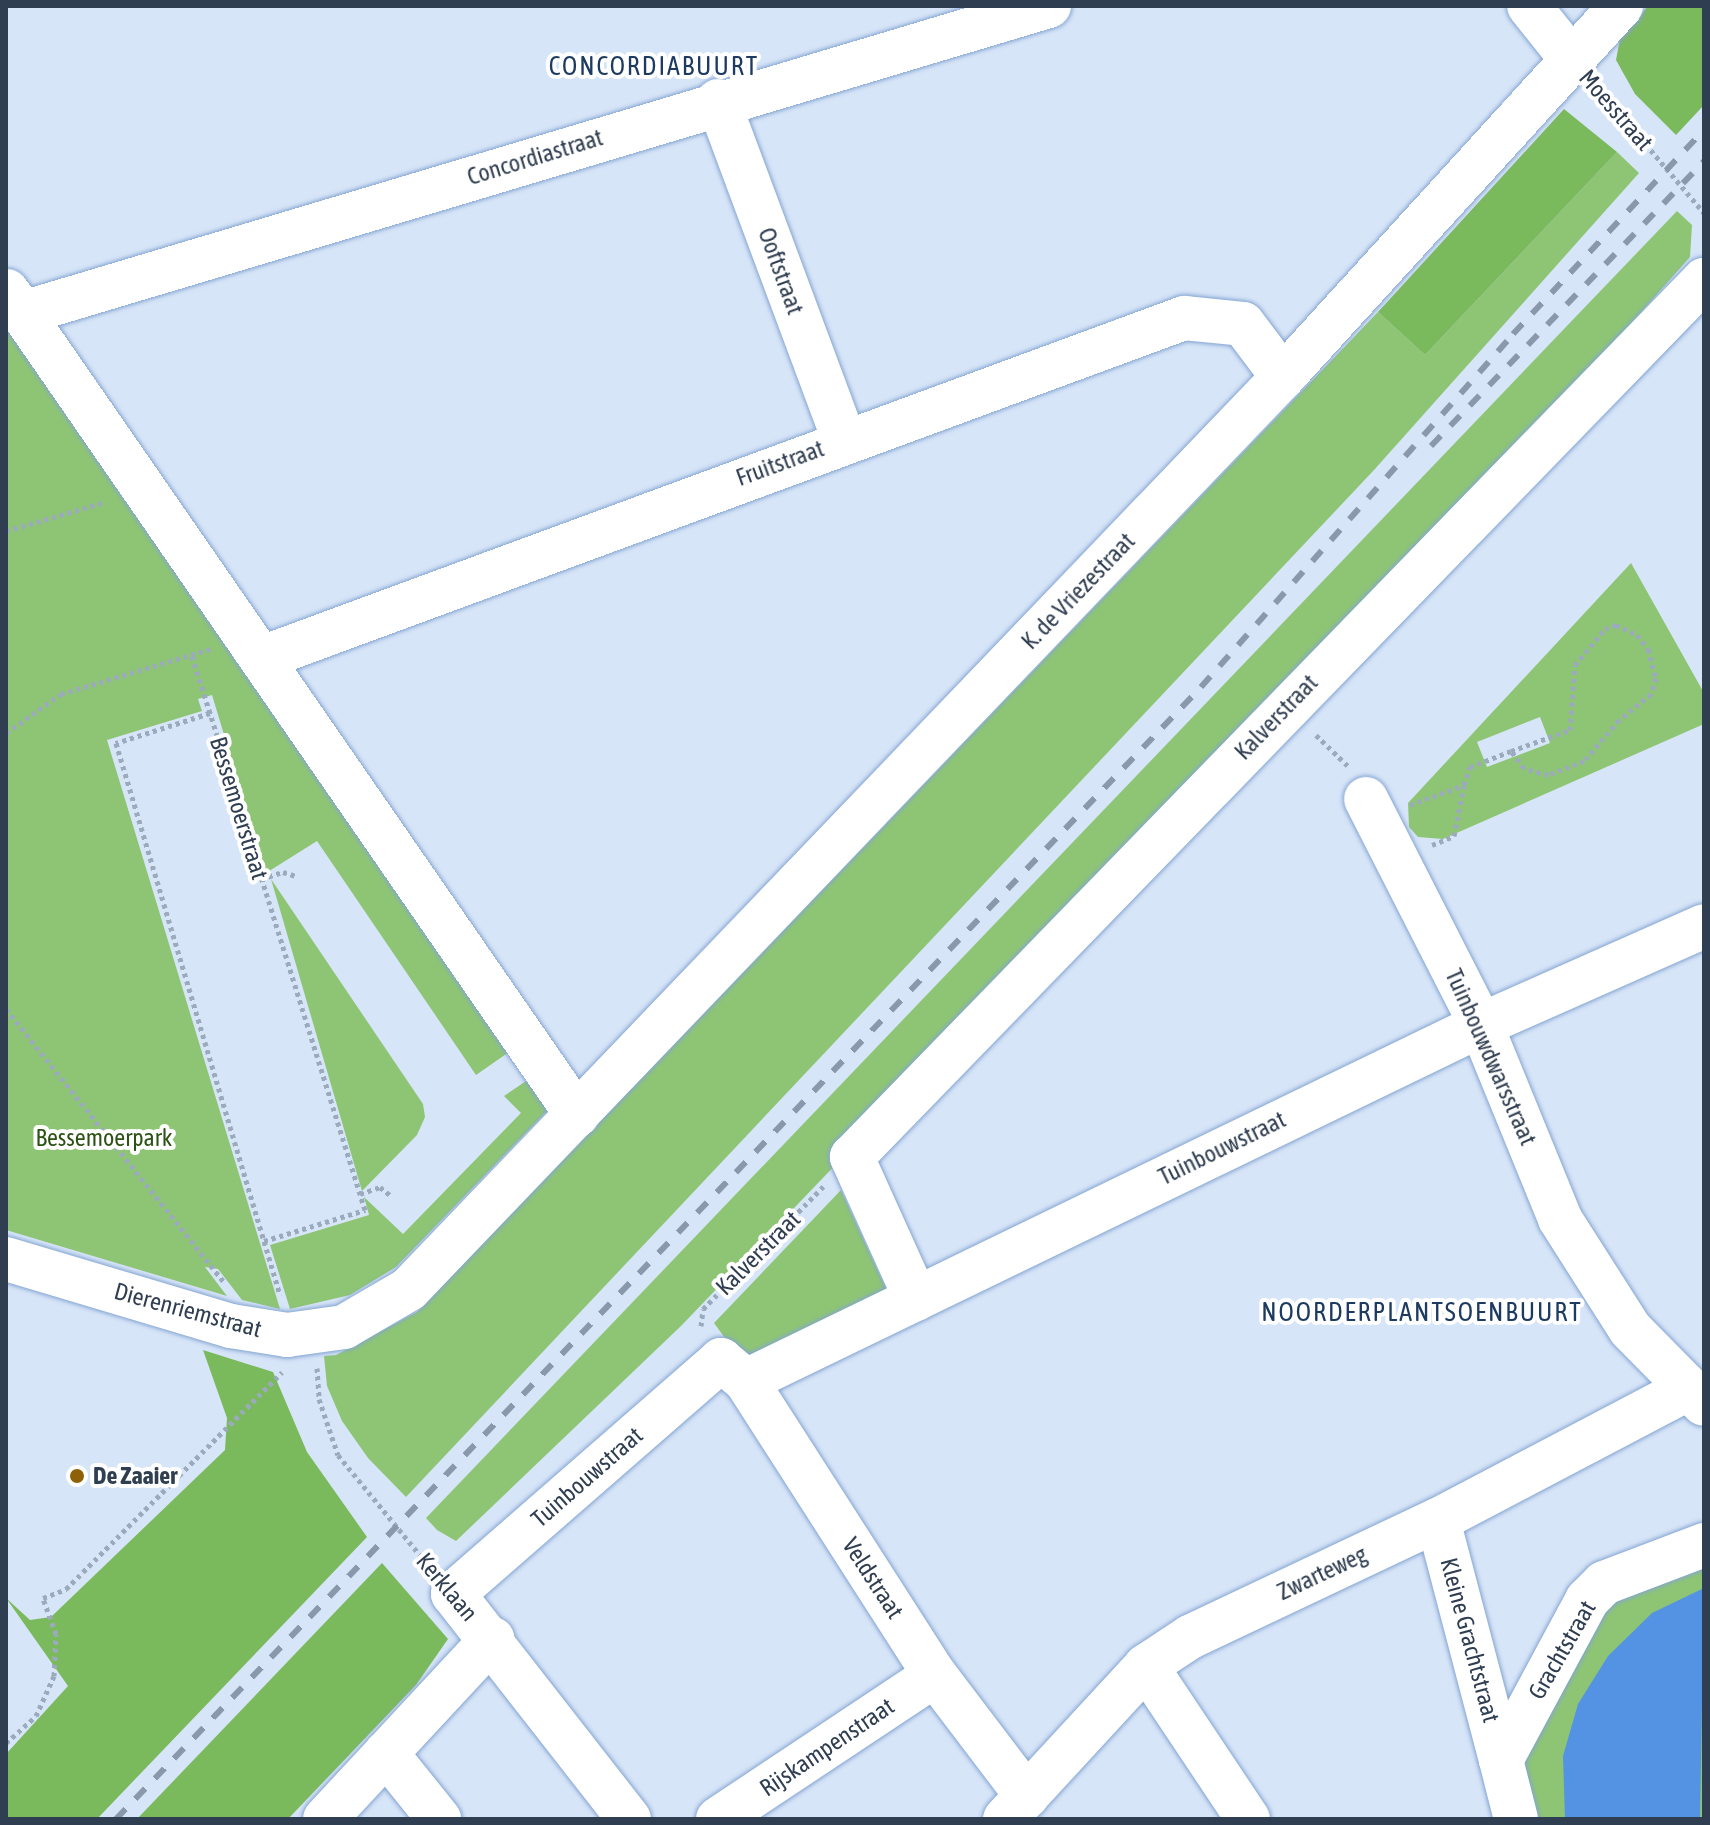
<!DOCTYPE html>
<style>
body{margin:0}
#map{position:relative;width:1710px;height:1825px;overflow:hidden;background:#d7e5f8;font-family:"Asap Condensed",sans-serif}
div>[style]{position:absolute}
.green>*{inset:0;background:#8ec574}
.forest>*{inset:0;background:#7bb95d}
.water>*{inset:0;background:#5492e4}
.path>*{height:5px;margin-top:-2.5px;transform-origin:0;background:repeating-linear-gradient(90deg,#9caabd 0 4px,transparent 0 8px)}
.roads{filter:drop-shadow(0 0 2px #84a5d2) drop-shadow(0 0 2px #84a5d2)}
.minor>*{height:44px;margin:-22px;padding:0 22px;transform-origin:22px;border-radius:22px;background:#fff}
.rail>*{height:6px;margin-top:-3px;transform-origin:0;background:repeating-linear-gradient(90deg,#8a98ab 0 14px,transparent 0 28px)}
.dots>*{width:22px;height:22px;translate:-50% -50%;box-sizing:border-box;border:4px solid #fff;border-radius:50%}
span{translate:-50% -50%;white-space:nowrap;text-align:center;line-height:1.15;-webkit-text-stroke:8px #fff;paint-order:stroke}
.street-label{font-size:24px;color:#303e51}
.park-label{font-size:24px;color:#2c5315}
.poi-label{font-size:24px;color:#303e51;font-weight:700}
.left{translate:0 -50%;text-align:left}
.neighbourhood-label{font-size:26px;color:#1d3a61;letter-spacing:2px}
.frame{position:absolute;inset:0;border:8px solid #303e51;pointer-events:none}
</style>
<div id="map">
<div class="green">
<i style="clip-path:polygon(1617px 152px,1639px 173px,1374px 470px,406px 1497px,368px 1458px,342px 1421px,327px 1386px,324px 1356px,336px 1355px,417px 1312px,1378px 312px,1425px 355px)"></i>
<i style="clip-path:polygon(1677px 211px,1692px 225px,1690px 257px,1492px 480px,681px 1326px,456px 1541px,437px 1530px,426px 1518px)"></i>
<i style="clip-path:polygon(6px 323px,125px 501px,135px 498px,218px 635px,509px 1052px,476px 1075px,317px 841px,266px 873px,212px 695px,198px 699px,202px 711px,107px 740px,280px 1309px,242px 1300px,218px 1269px,205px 1267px,227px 1296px,6px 1230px)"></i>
<i style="clip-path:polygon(evenodd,1631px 563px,1704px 693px,1704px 724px,1443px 839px,1418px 837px,1409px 827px,1408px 803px,1631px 563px,1540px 717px,1550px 743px,1487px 767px,1477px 742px,1540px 717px)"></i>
<i style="clip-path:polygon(271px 879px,423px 1104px,425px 1117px,417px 1135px,362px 1191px)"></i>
<i style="clip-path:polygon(529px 1079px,548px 1110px,396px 1267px,350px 1295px,290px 1309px,270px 1245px,369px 1215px,364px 1197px,403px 1234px,521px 1113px,504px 1096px)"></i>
<i style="clip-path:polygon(841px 1190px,890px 1297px,746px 1367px,714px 1323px)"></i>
<i style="clip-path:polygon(1704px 1557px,1704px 1819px,1530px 1819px,1523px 1791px,1525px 1759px,1599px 1607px)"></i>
</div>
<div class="forest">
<i style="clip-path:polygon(1648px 6px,1704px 6px,1704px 105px,1676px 135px,1635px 94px,1616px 60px,1620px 39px)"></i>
<i style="clip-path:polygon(1564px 109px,1617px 152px,1425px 355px,1378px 312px)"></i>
<i style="clip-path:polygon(203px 1350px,273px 1372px,307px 1452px,367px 1537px,97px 1819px,6px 1819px,6px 1754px,68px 1686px,6px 1598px,30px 1620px,51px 1617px,225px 1450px,227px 1418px)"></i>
<i style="clip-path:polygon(382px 1563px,448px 1639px,416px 1685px,288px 1819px,137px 1819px)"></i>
</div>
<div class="water">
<i style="clip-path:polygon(1704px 1588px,1700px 1819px,1565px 1819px,1563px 1756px,1578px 1704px,1608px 1656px,1652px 1613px)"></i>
</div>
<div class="path">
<i style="left:1599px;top:89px;width:162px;rotate:49.7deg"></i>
<i style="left:6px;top:531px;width:103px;rotate:-16.3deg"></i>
<i style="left:1616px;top:625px;width:23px;rotate:25deg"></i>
<i style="left:1637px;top:635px;width:18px;rotate:52deg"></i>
<i style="left:1648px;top:649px;width:30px;rotate:75deg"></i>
<i style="left:1656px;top:678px;width:17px;rotate:107deg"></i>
<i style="left:1651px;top:694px;width:41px;rotate:140.9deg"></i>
<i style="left:1619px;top:720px;width:54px;rotate:130.5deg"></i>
<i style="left:1584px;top:761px;width:39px;rotate:159deg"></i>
<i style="left:1548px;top:775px;width:25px;rotate:-164deg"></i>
<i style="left:1524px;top:768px;width:21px;rotate:-127deg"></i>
<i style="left:1511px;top:751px;width:63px;rotate:-19.6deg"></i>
<i style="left:1570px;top:730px;width:65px;rotate:-85.6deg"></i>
<i style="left:1575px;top:665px;width:47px;rotate:-50.2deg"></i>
<i style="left:1605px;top:629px;width:12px;rotate:-20deg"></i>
<i style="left:192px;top:656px;width:60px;rotate:72.5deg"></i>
<i style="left:6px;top:733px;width:67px;rotate:-35.3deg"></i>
<i style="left:61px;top:694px;width:156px;rotate:-16.8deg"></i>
<i style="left:1316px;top:735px;width:46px;rotate:44.1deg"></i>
<i style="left:1410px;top:805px;width:58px;rotate:-20.3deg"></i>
<i style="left:1464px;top:785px;width:19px;rotate:-72deg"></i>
<i style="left:1470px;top:767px;width:44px;rotate:-21.3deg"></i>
<i style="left:1432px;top:845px;width:24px;rotate:-22deg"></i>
<i style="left:1454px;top:836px;width:51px;rotate:-78.7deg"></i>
<i style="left:261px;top:879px;width:23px;rotate:-18deg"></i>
<i style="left:283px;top:872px;width:14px;rotate:17deg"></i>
<i style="left:6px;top:1009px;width:348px;rotate:51.4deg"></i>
<i style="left:360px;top:1194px;width:21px;rotate:-19deg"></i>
<i style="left:380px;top:1187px;width:13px;rotate:39deg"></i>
<i style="left:264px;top:1241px;width:106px;rotate:-17.1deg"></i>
<i style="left:365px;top:1210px;width:521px;rotate:-107.32deg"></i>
<i style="left:210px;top:713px;width:99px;rotate:162.3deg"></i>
<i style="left:116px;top:743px;width:576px;rotate:73.45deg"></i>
<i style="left:701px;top:1326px;width:17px;rotate:-83deg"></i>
<i style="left:703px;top:1309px;width:173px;rotate:-45.5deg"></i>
<i style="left:317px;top:1368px;width:31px;rotate:86deg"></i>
<i style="left:319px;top:1399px;width:59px;rotate:71.3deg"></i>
<i style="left:338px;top:1455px;width:144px;rotate:50.7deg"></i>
<i style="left:6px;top:1743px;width:40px;rotate:-42deg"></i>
<i style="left:36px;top:1716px;width:44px;rotate:-65.8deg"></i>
<i style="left:54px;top:1676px;width:42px;rotate:-87.3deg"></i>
<i style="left:56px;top:1634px;width:38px;rotate:-110deg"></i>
<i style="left:43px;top:1598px;width:25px;rotate:-21deg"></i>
<i style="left:66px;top:1589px;width:306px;rotate:-45.1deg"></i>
</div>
<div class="roads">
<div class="minor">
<i style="left:1529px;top:6px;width:70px;rotate:51.3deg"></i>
<i style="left:718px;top:101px;width:362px;rotate:69.6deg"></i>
<i style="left:7px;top:291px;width:1002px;rotate:55.33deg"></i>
<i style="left:23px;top:313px;width:1071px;rotate:-16.66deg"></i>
<i style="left:262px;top:658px;width:983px;rotate:-20.24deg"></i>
<i style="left:1184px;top:318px;width:59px;rotate:5.8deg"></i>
<i style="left:1243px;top:324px;width:66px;rotate:53deg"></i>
<i style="left:1366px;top:799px;width:254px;rotate:63deg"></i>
<i style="left:1481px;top:1025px;width:209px;rotate:67.8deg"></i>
<i style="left:1560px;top:1219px;width:130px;rotate:57.5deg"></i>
<i style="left:1630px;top:1329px;width:105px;rotate:45.4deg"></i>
<i style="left:6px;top:1259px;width:235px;rotate:16.6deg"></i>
<i style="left:231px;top:1326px;width:57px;rotate:9.1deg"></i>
<i style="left:287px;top:1335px;width:58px;rotate:-8deg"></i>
<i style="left:344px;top:1327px;width:75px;rotate:-30.3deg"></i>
<i style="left:409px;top:1289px;width:1263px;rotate:-46.22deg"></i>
<i style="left:1283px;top:377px;width:502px;rotate:-47.66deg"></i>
<i style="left:916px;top:1299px;width:156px;rotate:-114.3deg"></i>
<i style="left:852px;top:1157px;width:1223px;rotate:-45.83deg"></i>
<i style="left:746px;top:1381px;width:817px;rotate:-25.84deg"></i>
<i style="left:1481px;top:1025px;width:244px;rotate:-23.9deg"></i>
<i style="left:1438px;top:1520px;width:248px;rotate:75.3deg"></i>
<i style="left:1146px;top:1666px;width:184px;rotate:56.3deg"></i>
<i style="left:386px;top:1753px;width:85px;rotate:51.2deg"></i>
<i style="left:325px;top:1819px;width:246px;rotate:-47.1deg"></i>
<i style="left:629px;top:1819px;width:286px;rotate:-128deg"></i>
<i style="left:453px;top:1594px;width:356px;rotate:-41.1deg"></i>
<i style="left:721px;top:1360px;width:33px;rotate:40deg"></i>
<i style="left:746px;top:1381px;width:350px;rotate:57.3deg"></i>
<i style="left:935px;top:1675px;width:152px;rotate:52.8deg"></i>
<i style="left:718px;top:1819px;width:260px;rotate:-33.6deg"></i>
<i style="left:1005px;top:1819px;width:208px;rotate:-47.3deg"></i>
<i style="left:1146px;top:1666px;width:53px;rotate:-33.4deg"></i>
<i style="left:1190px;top:1637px;width:274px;rotate:-25.3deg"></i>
<i style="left:1438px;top:1520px;width:280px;rotate:-27.7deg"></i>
<i style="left:1516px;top:1819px;width:61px;rotate:-104.3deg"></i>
<i style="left:1501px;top:1760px;width:182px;rotate:-61.7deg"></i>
<i style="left:1587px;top:1600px;width:24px;rotate:-45deg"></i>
<i style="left:1604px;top:1583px;width:107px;rotate:-20.8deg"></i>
</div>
</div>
<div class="rail">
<i style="left:1431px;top:446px;width:395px;rotate:-46.2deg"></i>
<i style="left:116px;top:1819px;width:1568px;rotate:-46.21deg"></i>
<i style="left:1201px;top:687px;width:471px;rotate:-48.5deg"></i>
<i style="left:1513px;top:334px;width:279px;rotate:-46.9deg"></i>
</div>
<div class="dots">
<i style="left:77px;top:1476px;background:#8e6109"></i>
</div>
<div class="street-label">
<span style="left:1616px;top:110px;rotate:49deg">Moesstraat</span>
<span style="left:535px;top:157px;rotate:-17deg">Concordiastraat</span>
<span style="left:781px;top:271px;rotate:70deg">Ooftstraat</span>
<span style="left:780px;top:463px;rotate:-20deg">Fruitstraat</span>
<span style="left:1078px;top:591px;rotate:-46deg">K. de Vriezestraat</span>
<span style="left:1276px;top:717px;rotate:-46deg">Kalverstraat</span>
<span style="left:239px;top:808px;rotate:73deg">Bessemoerstraat</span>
<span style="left:1491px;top:1057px;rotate:66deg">Tuinbouwdwarsstraat</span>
<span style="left:1222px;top:1148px;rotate:-26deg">Tuinbouwstraat</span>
<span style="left:758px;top:1253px;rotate:-45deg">Kalverstraat</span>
<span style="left:188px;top:1310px;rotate:15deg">Dierenriemstraat</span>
<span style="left:587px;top:1477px;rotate:-41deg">Tuinbouwstraat</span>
<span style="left:1322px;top:1573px;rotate:-25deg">Zwarteweg</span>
<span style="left:873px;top:1578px;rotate:57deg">Veldstraat</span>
<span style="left:447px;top:1587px;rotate:50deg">Kerklaan</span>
<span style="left:1470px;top:1640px;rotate:75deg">Kleine Grachtstraat</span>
<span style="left:1562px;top:1650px;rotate:-60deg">Grachtstraat</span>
<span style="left:827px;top:1747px;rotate:-34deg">Rijskampenstraat</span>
</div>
<div class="park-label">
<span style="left:104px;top:1138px">Bessemoerpark</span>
</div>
<div class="poi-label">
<span class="left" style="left:93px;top:1476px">De Zaaier</span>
</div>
<div class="neighbourhood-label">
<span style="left:654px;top:67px">CONCORDIABUURT</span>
<span style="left:1422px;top:1313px">NOORDERPLANTSOENBUURT</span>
</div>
<div class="frame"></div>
</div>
